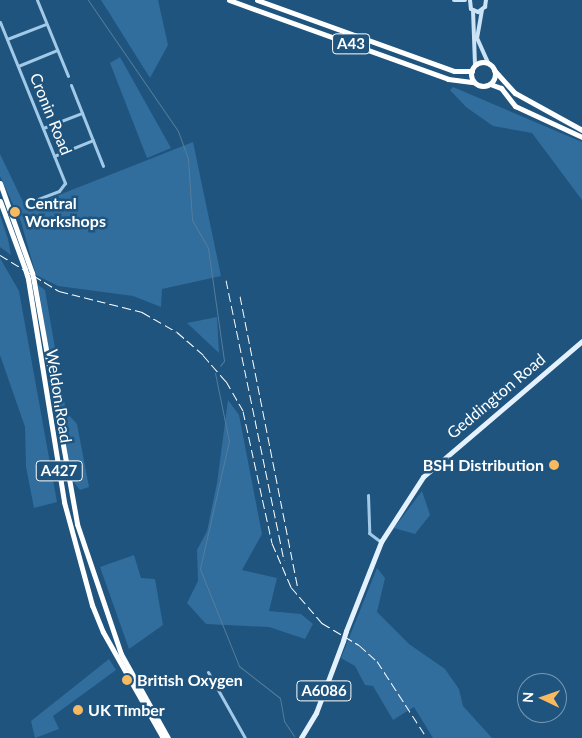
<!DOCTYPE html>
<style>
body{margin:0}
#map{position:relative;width:582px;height:738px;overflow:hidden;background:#1e547e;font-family:Lato,sans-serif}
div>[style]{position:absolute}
.green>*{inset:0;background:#316e9d}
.stream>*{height:1px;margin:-0.5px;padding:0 0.5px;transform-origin:0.5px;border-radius:0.5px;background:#557c9b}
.street>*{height:3px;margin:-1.5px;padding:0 1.5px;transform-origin:1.5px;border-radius:1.5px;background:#a2cae8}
.secondary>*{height:4px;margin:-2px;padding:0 2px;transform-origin:2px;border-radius:2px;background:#cce3f6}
.primary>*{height:4.5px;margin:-2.25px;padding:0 2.25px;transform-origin:2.25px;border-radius:2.25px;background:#e4f1fe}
.highway>*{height:5px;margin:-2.5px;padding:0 2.5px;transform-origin:2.5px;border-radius:2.5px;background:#fff}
.highway>.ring{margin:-2.5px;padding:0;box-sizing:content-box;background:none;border:5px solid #fff;border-radius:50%}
.rail>*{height:1px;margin-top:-0.5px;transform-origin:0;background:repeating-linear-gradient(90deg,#fff 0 9px,transparent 0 13px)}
.primary-bridge>*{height:4.5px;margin:-2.25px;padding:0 2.25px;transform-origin:2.25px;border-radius:2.25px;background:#e4f1fe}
.highway-bridge>*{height:5px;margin:-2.5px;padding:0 2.5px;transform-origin:2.5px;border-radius:2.5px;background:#fff}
.dots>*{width:14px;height:14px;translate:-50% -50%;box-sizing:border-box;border:2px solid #1e547e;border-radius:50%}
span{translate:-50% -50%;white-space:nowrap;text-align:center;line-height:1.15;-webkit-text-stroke:5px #1e547e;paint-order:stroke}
.shield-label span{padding:1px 4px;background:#1e547e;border:1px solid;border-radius:4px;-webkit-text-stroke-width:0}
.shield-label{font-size:15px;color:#fff;font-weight:700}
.street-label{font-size:16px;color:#fff}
.poi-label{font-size:16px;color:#fff;font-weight:700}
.left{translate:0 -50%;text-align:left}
.right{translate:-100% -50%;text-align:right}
.north{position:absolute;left:517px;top:673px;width:50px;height:50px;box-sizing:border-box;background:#1e547e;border:1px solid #7898b2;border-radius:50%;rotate:273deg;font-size:14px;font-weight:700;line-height:20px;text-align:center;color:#fff}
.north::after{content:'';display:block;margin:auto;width:18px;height:22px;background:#f7ba61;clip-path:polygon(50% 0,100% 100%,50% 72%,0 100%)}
</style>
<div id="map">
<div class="green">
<i style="clip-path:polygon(101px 0,158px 0,168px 45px,150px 78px)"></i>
<i style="clip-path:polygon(120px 57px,171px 148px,147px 158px,110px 63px)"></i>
<i style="clip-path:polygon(453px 87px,582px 142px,582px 200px,532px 133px,493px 126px,466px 107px,450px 90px)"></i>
<i style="clip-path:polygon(193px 142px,221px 276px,162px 289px,161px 307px,133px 296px,58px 286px,36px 275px,21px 222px,0 176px,0 154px,26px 208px)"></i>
<i style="clip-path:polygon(0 215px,8px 239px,11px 255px,0 247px)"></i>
<i style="clip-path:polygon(0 258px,19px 291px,57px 502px,34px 508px,26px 467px,25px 427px,0 355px)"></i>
<i style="clip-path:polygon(38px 285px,45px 290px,66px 412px,77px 424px,89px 487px,80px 490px,69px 476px)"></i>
<i style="clip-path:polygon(217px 317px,219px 352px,219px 353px,187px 323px)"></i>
<i style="clip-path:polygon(228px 400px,239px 415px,262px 534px,242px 570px,277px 578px,269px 611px,301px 614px,313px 624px,305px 639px,269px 627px,206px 624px,187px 603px,198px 581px,197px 550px,207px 531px,217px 483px)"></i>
<i style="clip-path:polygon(422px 491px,430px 515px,415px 534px,394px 528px)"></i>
<i style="clip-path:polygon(134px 555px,141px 578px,155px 579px,163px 625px,129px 649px,100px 567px)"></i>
<i style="clip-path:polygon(377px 568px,385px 578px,377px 612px,409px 644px,445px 669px,459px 689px,463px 706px,492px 738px,433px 738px,414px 707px,393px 720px,373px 686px,365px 685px,355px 666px,341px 658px)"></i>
<i style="clip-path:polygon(109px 659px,116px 670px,53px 716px,59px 729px,35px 738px,31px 721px)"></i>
</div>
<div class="stream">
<i style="left:88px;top:0;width:159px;rotate:55.5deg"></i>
<i style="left:178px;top:131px;width:30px;rotate:70deg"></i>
<i style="left:188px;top:159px;width:61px;rotate:86.2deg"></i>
<i style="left:192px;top:220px;width:32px;rotate:60deg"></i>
<i style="left:208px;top:248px;width:114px;rotate:81.9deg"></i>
<i style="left:224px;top:361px;width:6px;rotate:129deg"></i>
<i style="left:215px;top:373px;width:69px;rotate:78.4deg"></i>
<i style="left:229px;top:441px;width:131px;rotate:102.8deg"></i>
<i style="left:200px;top:569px;width:105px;rotate:68.1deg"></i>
<i style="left:239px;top:666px;width:52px;rotate:38deg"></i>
<i style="left:280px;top:698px;width:23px;rotate:80deg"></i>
<i style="left:284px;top:721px;width:18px;rotate:56deg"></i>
</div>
<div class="street">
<i style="left:37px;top:0;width:82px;rotate:67.8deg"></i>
<i style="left:0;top:22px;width:174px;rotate:68deg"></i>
<i style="left:65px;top:183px;width:10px;rotate:127deg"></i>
<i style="left:59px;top:191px;width:25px;rotate:159deg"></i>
<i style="left:7px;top:39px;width:42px;rotate:-21deg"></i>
<i style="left:18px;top:66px;width:42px;rotate:-22.3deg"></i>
<i style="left:71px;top:85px;width:87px;rotate:68.4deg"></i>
<i style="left:43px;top:128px;width:42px;rotate:-21deg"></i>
<i style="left:54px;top:156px;width:42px;rotate:-22.3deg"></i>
<i style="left:368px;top:495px;width:38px;rotate:88deg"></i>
<i style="left:369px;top:533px;width:15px;rotate:37deg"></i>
<i style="left:208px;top:672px;width:76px;rotate:60.7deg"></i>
</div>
<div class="secondary">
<i style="left:454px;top:0;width:11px"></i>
<i style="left:470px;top:0;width:9px;rotate:84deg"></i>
<i style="left:471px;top:9px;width:8px;rotate:23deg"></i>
<i style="left:478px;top:12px;width:9px;rotate:-36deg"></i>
<i style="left:485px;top:7px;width:7px;rotate:-82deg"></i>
<i style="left:473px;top:10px;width:55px;rotate:87.9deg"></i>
<i style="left:482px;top:10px;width:28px;rotate:100deg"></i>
<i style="left:477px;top:38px;width:27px;rotate:66deg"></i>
</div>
<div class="primary">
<i style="left:346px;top:631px;width:96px;rotate:-68.5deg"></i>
<i style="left:381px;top:542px;width:77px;rotate:-57.1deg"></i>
<i style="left:423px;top:477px;width:209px;rotate:-40.5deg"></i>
<i style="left:301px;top:738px;width:29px;rotate:-59deg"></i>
<i style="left:316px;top:713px;width:77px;rotate:-69.4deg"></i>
</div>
<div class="highway">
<i style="left:229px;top:0;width:233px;rotate:19.8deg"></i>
<i style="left:448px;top:79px;width:26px;rotate:7deg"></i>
<i style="left:257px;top:0;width:209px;rotate:19.8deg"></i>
<i style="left:454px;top:71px;width:18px"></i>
<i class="ring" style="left:471px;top:62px;width:19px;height:19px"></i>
<i style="left:494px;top:70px;width:31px;rotate:48deg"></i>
<i style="left:515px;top:93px;width:77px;rotate:28.9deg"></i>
<i style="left:490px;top:84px;width:12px;rotate:20deg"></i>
<i style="left:501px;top:88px;width:23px;rotate:52deg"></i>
<i style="left:515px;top:106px;width:74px;rotate:24.8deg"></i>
<i style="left:0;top:183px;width:96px;rotate:70.4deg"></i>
<i style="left:0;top:201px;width:72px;rotate:69.8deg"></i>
<i style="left:28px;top:279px;width:226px;rotate:80.8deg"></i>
<i style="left:64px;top:502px;width:107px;rotate:74.8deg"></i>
<i style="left:92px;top:605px;width:29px;rotate:68deg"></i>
<i style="left:103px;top:632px;width:122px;rotate:60.5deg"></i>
<i style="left:34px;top:282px;width:246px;rotate:79.9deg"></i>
<i style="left:77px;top:524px;width:137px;rotate:71.3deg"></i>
<i style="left:121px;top:654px;width:96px;rotate:60.8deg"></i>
</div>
<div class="rail">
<i style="left:0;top:255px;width:69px;rotate:31.4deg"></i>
<i style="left:59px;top:291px;width:86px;rotate:14.2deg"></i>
<i style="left:142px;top:312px;width:40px;rotate:29.7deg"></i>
<i style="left:177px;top:332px;width:35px;rotate:41deg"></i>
<i style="left:203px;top:355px;width:35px;rotate:49deg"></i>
<i style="left:226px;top:381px;width:34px;rotate:60deg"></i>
<i style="left:243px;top:411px;width:135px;rotate:77.6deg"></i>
<i style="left:272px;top:543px;width:48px;rotate:66.6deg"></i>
<i style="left:291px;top:587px;width:48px;rotate:49.3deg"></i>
<i style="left:322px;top:623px;width:43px;rotate:30.7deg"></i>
<i style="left:359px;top:645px;width:24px;rotate:42deg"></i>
<i style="left:377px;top:661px;width:92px;rotate:57deg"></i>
<i style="left:226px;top:280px;width:286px;rotate:78.3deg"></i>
<i style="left:240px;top:296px;width:298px;rotate:78.8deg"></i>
</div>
<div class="primary-bridge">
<i style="left:343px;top:641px;width:10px;rotate:-73deg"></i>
</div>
<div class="highway-bridge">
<i style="left:25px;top:269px;width:10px;rotate:73deg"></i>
<i style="left:32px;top:273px;width:9px;rotate:77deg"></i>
</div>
<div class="dots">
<i style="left:15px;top:212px;background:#f7ba61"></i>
<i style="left:554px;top:465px;background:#f7ba61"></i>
<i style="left:127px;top:680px;background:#f7ba61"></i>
<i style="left:78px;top:710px;background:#f7ba61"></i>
</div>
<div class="shield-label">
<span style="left:351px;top:44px">A43</span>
<span style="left:59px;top:471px">A427</span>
<span style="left:324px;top:691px">A6086</span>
</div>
<div class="street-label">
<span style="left:51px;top:114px;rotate:68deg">Cronin Road</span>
<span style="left:59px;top:396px;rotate:81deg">Weldon Road</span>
<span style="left:496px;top:396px;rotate:-40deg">Geddington Road</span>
</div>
<div class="poi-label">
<span class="left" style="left:25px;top:212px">Central<br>Workshops</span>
<span class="right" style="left:544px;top:465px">BSH Distribution</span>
<span class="left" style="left:137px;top:680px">British Oxygen</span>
<span class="left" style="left:88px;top:710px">UK Timber</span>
</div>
<div class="north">N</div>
</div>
